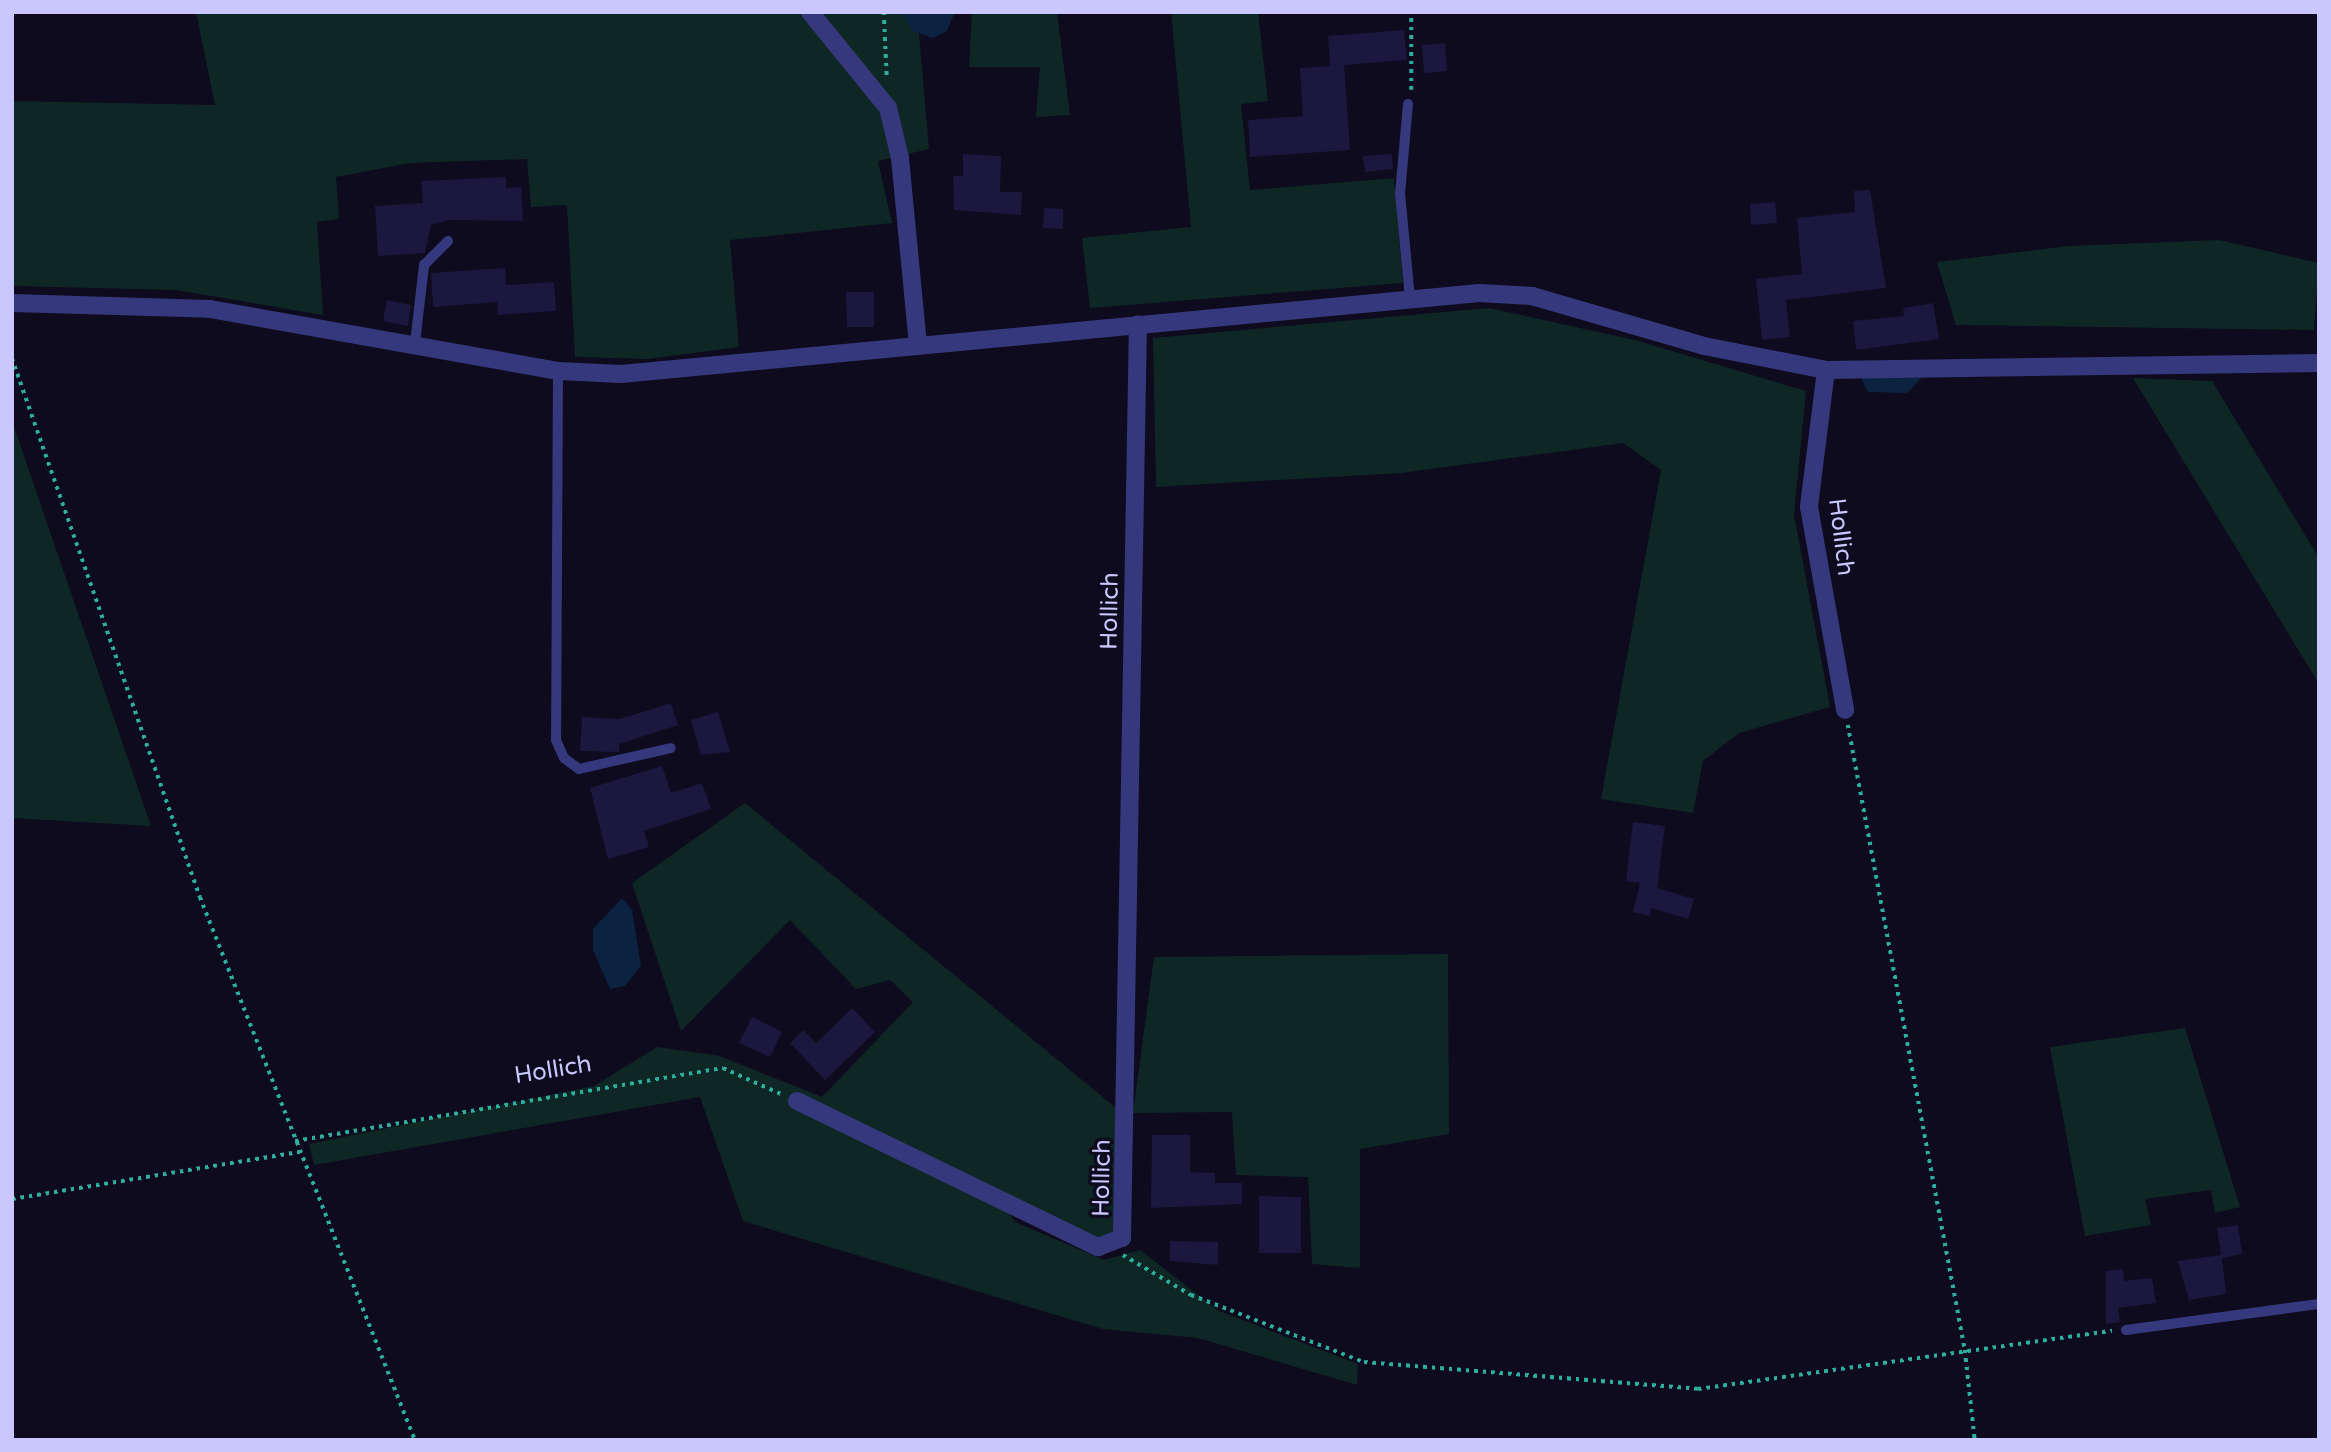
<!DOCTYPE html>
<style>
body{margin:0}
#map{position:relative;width:2331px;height:1452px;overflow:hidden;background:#0d0b1d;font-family:"Varela Round",sans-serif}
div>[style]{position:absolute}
.green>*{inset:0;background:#0e2724}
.water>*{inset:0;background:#0b2341}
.building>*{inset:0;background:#1c173e}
.path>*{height:3.5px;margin-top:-1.75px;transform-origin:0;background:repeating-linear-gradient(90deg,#2caf9e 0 3.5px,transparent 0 8.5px)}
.service>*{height:10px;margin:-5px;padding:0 5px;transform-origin:5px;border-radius:5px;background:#36387d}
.minor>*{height:18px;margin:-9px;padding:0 9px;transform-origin:9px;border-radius:9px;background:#36387d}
span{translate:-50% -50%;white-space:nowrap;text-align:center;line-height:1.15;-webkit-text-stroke:7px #0d0b1d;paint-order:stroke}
.street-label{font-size:24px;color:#cac7ff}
.frame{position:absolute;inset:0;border:14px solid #cac7ff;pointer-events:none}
</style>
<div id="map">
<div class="green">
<i style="clip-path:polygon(196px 12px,903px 12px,919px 34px,929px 149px,878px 161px,892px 223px,730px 240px,739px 347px,648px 359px,575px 357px,567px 205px,531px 207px,527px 159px,410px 163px,336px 177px,339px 219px,317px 222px,323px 315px,176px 290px,12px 286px,12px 101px,215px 105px)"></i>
<i style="clip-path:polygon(972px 12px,1057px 12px,1070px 115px,1036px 117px,1040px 67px,969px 67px)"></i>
<i style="clip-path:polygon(1171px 12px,1258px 12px,1268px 101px,1241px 104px,1250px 190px,1394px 178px,1403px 283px,1090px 308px,1082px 238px,1191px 227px)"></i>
<i style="clip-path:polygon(2219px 240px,2319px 263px,2314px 330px,1956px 325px,1937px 262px,2069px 246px)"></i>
<i style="clip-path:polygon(1489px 308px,1635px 340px,1806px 391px,1794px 515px,1830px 707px,1739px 733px,1703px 761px,1693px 813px,1601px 799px,1661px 470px,1623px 443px,1401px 473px,1156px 487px,1153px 338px)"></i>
<i style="clip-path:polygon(2133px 378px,2212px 381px,2319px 558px,2319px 684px)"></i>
<i style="clip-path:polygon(12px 421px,151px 826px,12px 818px)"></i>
<i style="clip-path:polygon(745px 803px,1121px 1112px,1116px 1234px,1098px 1241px,996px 1192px,1015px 1222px,1104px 1260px,1140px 1250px,1219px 1311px,1358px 1364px,1357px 1385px,1198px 1338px,1103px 1329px,743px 1221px,700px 1097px,314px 1165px,309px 1144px,594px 1086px,657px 1047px,720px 1056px,822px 1097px,913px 1002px,890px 980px,856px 989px,790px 920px,681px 1031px,632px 883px)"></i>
<i style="clip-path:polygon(1448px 954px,1449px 1134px,1360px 1149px,1360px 1268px,1312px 1264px,1308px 1177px,1236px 1175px,1232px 1112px,1133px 1113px,1154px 957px)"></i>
<i style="clip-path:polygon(2185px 1028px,2240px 1207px,2215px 1213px,2211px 1190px,2145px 1199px,2151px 1225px,2085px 1236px,2050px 1047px)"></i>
</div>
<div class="water">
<i style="clip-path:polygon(903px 12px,955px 12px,947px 31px,933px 38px,912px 31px)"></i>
<i style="clip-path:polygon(1922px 377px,1907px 393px,1868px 392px,1861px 378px)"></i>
<i style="clip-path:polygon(622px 898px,632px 910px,641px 966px,625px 986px,610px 989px,593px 950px,593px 929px)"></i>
</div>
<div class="building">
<i style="clip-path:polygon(1404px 30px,1407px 60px,1344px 65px,1350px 150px,1250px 157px,1248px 120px,1303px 116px,1300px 68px,1330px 66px,1328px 36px)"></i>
<i style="clip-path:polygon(1445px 43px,1447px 71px,1424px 73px,1422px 45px)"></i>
<i style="clip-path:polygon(963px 154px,1001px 156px,1000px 192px,1022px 192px,1021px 215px,954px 210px,953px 176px,963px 176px)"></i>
<i style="clip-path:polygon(1392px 154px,1393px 169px,1365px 172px,1363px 156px)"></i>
<i style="clip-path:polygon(506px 177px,506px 188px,521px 187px,523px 221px,448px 220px,431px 225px,425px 253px,378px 256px,375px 206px,423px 203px,421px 181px)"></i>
<i style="clip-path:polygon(1870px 190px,1886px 288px,1786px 300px,1790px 337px,1762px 340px,1756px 279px,1802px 274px,1797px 218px,1855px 212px,1854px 191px)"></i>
<i style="clip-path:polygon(1775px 202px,1777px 223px,1751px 225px,1750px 204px)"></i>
<i style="clip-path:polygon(1044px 208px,1063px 209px,1063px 229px,1043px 228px)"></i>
<i style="clip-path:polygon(505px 268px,506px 285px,554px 282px,556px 311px,498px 315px,497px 302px,433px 307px,431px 273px)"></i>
<i style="clip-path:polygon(846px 292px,874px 292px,874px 327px,847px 327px)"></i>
<i style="clip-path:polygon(387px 300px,411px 305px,408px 326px,383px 321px)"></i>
<i style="clip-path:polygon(1933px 303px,1939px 339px,1856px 350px,1853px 321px,1904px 316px,1903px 308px)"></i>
<i style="clip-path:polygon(671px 703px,678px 725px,619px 744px,619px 752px,580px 751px,582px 717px,620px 719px)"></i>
<i style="clip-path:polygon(718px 712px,730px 752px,701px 755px,691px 720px)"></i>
<i style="clip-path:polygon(662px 766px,671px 793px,702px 783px,711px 809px,644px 831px,649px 847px,608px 859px,590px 788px)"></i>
<i style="clip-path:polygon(1633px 822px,1665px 826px,1657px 888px,1694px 899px,1688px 919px,1651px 908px,1650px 916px,1633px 912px,1640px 883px,1626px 881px)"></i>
<i style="clip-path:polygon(852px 1008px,875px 1032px,825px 1080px,790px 1043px,803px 1030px,816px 1043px)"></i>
<i style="clip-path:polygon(752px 1017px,782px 1032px,770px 1057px,739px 1043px)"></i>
<i style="clip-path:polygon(1152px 1135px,1190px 1135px,1190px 1172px,1215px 1173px,1215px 1183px,1242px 1183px,1242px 1204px,1151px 1208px)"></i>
<i style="clip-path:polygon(1259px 1196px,1301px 1197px,1301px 1253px,1259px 1253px)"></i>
<i style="clip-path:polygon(2238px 1225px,2242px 1254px,2222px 1258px,2226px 1294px,2189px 1300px,2178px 1261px,2221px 1255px,2217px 1228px)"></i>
<i style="clip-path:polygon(1170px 1241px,1218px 1242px,1218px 1265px,1170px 1261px)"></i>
<i style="clip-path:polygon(2123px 1269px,2124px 1281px,2152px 1278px,2156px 1303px,2118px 1308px,2120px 1322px,2106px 1324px,2106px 1271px)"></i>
</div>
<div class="path">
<i style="left:884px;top:12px;width:66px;rotate:87.4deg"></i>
<i style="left:1411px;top:90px;width:78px;rotate:-90deg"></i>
<i style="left:12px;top:358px;width:571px;rotate:70.77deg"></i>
<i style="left:200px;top:897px;width:584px;rotate:68.4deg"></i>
<i style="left:1848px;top:725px;width:636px;rotate:79.4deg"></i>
<i style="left:1965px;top:1350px;width:91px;rotate:83.7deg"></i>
<i style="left:295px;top:1141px;width:434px;rotate:-9.7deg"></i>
<i style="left:723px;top:1068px;width:66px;rotate:24.2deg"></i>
<i style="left:12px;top:1199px;width:291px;rotate:-9.3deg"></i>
<i style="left:1123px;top:1255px;width:79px;rotate:30.5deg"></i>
<i style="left:1191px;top:1295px;width:186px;rotate:21.2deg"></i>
<i style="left:1364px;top:1362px;width:335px;rotate:4.6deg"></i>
<i style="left:1698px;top:1389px;width:418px;rotate:-8deg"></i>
</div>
<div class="service">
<i style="left:1408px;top:104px;width:89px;rotate:95.1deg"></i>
<i style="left:1400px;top:193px;width:106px;rotate:84.6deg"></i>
<i style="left:415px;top:343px;width:79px;rotate:-83.4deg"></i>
<i style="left:424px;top:265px;width:34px;rotate:-45deg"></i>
<i style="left:558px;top:371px;width:369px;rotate:90.3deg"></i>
<i style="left:556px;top:740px;width:20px;rotate:66deg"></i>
<i style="left:564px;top:758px;width:19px;rotate:36deg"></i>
<i style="left:579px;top:769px;width:94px;rotate:-12.9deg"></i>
<i style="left:2126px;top:1330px;width:195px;rotate:-7.7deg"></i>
</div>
<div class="minor">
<i style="left:810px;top:12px;width:124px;rotate:50.9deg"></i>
<i style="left:888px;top:108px;width:51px;rotate:76.5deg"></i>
<i style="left:900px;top:158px;width:188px;rotate:84.5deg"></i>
<i style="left:12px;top:303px;width:198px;rotate:1.7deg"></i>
<i style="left:210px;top:309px;width:353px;rotate:10.1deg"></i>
<i style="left:558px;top:371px;width:63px;rotate:2.7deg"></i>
<i style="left:621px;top:374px;width:862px;rotate:-5.39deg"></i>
<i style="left:1479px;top:293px;width:53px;rotate:3.2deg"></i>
<i style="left:1532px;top:296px;width:179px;rotate:16.2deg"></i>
<i style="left:1704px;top:346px;width:124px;rotate:11.1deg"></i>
<i style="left:1826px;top:370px;width:493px;rotate:-0.8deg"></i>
<i style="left:1826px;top:370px;width:138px;rotate:97.1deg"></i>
<i style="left:1809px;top:507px;width:206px;rotate:79.9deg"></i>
<i style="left:797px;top:1101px;width:335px;rotate:25.9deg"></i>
<i style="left:1098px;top:1247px;width:26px;rotate:-21deg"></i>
<i style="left:1122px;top:1238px;width:914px;rotate:-89deg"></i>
</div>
<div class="street-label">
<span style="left:1841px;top:537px;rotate:83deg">Hollich</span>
<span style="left:1110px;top:611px;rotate:-89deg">Hollich</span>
<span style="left:553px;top:1070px;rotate:-9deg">Hollich</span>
<span style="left:1102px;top:1178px;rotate:-89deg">Hollich</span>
</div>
<div class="frame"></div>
</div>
